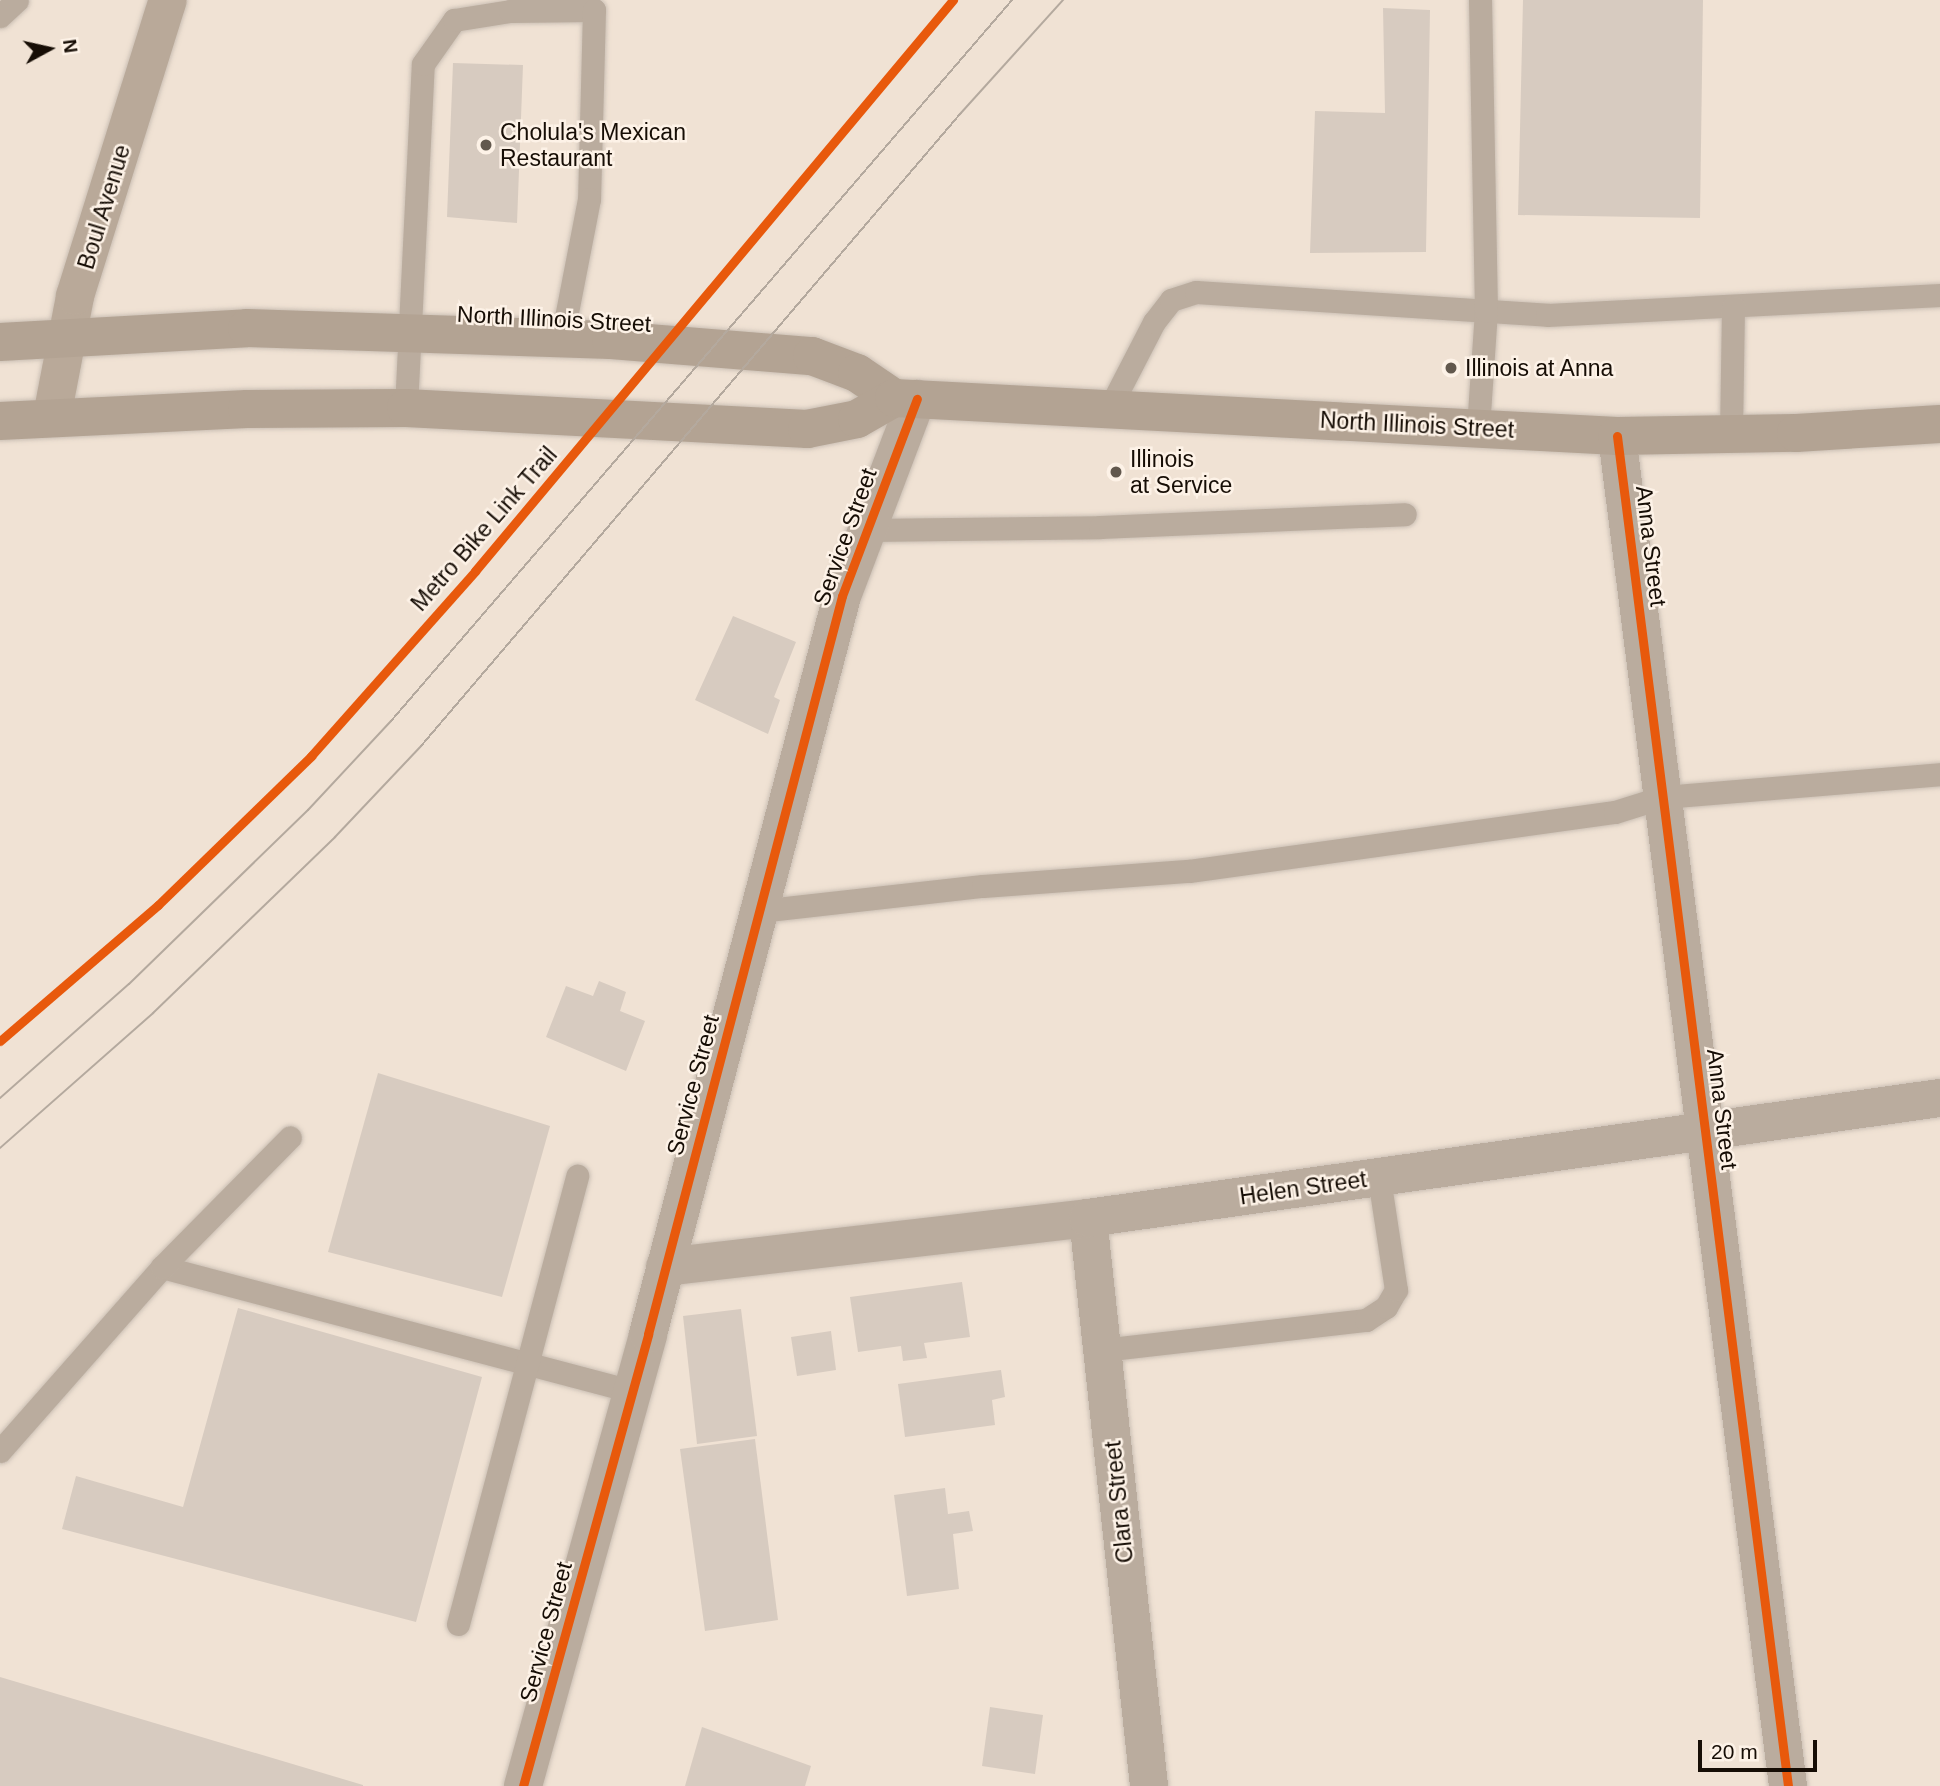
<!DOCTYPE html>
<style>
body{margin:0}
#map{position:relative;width:1940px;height:1786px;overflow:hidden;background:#f0e2d4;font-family:Arial,sans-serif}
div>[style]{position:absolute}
.building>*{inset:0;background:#d7cbc0}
.roads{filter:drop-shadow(0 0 2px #cbc0b5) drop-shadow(0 0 2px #cbc0b5)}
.lane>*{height:23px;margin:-11.5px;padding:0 11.5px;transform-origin:11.5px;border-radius:11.5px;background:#baac9e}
.street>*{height:38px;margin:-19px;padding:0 19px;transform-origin:19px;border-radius:19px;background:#baac9e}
.secondary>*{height:38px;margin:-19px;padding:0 19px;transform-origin:19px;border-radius:19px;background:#b9a999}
.primary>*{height:38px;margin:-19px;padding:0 19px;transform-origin:19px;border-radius:19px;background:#b3a393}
.tram>*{height:2px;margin:-1px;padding:0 1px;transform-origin:1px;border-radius:1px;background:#b4a99e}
.cycleway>*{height:9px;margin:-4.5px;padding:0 4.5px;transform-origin:4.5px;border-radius:4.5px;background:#e8590c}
.dots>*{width:19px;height:19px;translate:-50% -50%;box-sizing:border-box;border:4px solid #fdf2e7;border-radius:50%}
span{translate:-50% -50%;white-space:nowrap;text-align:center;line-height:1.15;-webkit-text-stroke:5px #fdf2e7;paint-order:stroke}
.poi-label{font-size:23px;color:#160d05}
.left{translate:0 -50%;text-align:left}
.street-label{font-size:23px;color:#160d05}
.north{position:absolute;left:14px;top:14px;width:70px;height:70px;-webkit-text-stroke:5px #fdf2e7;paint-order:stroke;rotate:82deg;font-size:19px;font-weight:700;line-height:28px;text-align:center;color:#160d05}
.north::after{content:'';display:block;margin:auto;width:24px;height:32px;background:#160d05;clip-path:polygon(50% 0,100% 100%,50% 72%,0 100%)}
.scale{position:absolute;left:1698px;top:1740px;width:119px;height:32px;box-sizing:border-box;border:4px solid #160d05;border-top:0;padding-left:9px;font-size:21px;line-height:24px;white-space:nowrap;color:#160d05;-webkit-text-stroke:5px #fdf2e7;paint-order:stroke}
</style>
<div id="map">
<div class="building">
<i style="clip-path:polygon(1523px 0,1703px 0,1700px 218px,1518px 215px)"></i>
<i style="clip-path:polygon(1383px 8px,1430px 10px,1426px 252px,1310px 253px,1315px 111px,1385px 113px)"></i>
<i style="clip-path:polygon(453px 63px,523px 65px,517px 223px,447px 217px)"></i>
<i style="clip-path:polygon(733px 616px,796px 642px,774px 697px,780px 700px,768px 734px,695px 700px)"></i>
<i style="clip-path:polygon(599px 981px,626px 992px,620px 1011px,645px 1021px,626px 1071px,546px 1037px,566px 986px,593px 996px)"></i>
<i style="clip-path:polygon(378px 1073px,550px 1126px,502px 1297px,328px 1252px)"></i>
<i style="clip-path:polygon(962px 1282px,970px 1337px,924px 1343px,927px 1358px,903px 1361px,901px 1346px,858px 1352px,850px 1297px)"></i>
<i style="clip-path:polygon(238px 1308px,482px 1377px,416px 1622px,62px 1529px,76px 1476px,183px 1507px)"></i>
<i style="clip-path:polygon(741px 1309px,757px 1436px,697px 1444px,683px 1316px)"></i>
<i style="clip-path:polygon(831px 1331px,836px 1370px,797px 1376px,791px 1337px)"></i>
<i style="clip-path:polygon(1001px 1370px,1005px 1397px,992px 1400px,995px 1425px,905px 1437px,898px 1384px)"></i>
<i style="clip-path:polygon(755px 1439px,778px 1620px,705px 1631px,680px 1449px)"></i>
<i style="clip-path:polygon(945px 1488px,948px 1514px,969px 1511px,973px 1531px,953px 1534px,959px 1589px,907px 1596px,894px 1495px)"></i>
<i style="clip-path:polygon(0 1677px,363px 1785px,363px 1786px,0 1786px)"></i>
<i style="clip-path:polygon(990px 1707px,1043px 1715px,1035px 1774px,982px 1766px)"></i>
<i style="clip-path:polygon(702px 1727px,811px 1766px,805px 1786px,685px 1786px)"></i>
</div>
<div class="roads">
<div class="lane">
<i style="left:0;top:16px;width:23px;rotate:-43deg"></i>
<i style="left:406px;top:408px;width:344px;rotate:-87.2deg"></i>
<i style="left:423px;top:64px;width:54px;rotate:-54.8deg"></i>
<i style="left:454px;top:20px;width:57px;rotate:-9.1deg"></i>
<i style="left:510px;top:11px;width:84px;rotate:-0.7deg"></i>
<i style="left:594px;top:10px;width:189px;rotate:91.5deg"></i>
<i style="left:589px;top:199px;width:142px;rotate:101deg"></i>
<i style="left:1109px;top:409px;width:98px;rotate:-62.7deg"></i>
<i style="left:1154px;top:322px;width:28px;rotate:-52deg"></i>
<i style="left:1171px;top:300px;width:26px;rotate:-18deg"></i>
<i style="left:1196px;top:292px;width:352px;rotate:3.7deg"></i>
<i style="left:1547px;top:315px;width:394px;rotate:-2.9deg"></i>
<i style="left:1478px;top:428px;width:117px;rotate:-86.1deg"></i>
<i style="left:1486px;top:311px;width:311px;rotate:-91.1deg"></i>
<i style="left:1731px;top:434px;width:127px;rotate:-89.1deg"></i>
<i style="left:867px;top:530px;width:233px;rotate:-0.7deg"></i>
<i style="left:1100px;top:527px;width:305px;rotate:-2.4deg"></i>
<i style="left:759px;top:911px;width:225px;rotate:-6.4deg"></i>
<i style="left:983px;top:886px;width:207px;rotate:-4.2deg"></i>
<i style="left:1189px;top:871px;width:430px;rotate:-7.9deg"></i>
<i style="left:1615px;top:812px;width:50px;rotate:-17.4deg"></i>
<i style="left:1663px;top:797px;width:278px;rotate:-4.7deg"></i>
<i style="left:162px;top:1267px;width:486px;rotate:14.8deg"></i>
<i style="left:1102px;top:1350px;width:266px;rotate:-6.5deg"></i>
<i style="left:1366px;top:1320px;width:24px;rotate:-33deg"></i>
<i style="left:1386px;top:1307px;width:20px;rotate:-60deg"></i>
<i style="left:1396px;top:1290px;width:114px;rotate:-98.6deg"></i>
<i style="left:0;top:1451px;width:245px;rotate:-48.6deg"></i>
<i style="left:162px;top:1267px;width:182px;rotate:-45.4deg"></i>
<i style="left:458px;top:1624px;width:464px;rotate:-75.1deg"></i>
</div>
<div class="street">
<i style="left:1617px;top:436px;width:1361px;rotate:82.78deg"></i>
<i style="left:1088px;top:1218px;width:571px;rotate:83.87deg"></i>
<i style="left:665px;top:1267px;width:426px;rotate:-6.6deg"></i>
<i style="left:1088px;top:1218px;width:860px;rotate:-8.02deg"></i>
<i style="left:523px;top:1786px;width:469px;rotate:-74.5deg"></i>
<i style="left:648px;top:1334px;width:763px;rotate:-75.27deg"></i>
<i style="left:842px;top:596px;width:211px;rotate:-69.2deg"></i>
</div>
<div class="secondary">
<i style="left:52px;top:416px;width:122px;rotate:-79.1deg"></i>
<i style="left:75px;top:296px;width:310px;rotate:-72.6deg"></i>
</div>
<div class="primary">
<i style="left:0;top:342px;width:247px;rotate:-3.2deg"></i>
<i style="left:247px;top:328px;width:364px;rotate:1.9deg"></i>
<i style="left:611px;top:340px;width:202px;rotate:4.6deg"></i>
<i style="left:812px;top:356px;width:48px;rotate:20.7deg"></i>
<i style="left:857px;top:373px;width:45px;rotate:34deg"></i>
<i style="left:0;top:421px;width:247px;rotate:-2.8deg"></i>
<i style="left:247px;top:409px;width:159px;rotate:-0.4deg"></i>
<i style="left:406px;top:408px;width:402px;rotate:3deg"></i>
<i style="left:807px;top:429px;width:51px;rotate:-11.3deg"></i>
<i style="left:857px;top:419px;width:43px;rotate:-29.6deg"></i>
<i style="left:894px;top:398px;width:724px;rotate:3.01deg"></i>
<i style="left:1617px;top:436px;width:179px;rotate:-1deg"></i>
<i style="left:1796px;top:433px;width:144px;rotate:-3.6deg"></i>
</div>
</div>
<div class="tram">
<i style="left:0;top:1098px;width:172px;rotate:-41.5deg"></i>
<i style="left:129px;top:984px;width:250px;rotate:-44.2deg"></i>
<i style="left:308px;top:810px;width:122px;rotate:-47deg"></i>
<i style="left:391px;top:721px;width:952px;rotate:-49.26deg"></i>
<i style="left:0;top:1148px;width:204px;rotate:-41.4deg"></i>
<i style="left:153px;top:1013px;width:253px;rotate:-44deg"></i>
<i style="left:335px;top:837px;width:125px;rotate:-46.6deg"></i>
<i style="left:421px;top:746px;width:831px;rotate:-49.54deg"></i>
<i style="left:960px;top:114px;width:154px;rotate:-47.9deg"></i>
</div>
<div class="cycleway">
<i style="left:1617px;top:436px;width:1361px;rotate:82.78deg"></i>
<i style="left:0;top:1041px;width:208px;rotate:-40.7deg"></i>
<i style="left:158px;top:905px;width:214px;rotate:-44.2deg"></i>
<i style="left:311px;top:756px;width:247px;rotate:-48.4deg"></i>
<i style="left:475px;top:571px;width:745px;rotate:-50.07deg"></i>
<i style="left:523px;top:1786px;width:469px;rotate:-74.5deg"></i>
<i style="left:648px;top:1334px;width:763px;rotate:-75.27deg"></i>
<i style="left:842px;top:596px;width:211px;rotate:-69.2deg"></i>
</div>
<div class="dots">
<i style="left:486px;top:145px;background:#62584d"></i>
<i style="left:1451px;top:368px;background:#62584d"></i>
<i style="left:1116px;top:472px;background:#62584d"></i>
</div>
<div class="poi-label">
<span class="left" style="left:500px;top:145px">Cholula's Mexican<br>Restaurant</span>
<span class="left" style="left:1465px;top:368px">Illinois at Anna</span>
<span class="left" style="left:1130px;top:472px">Illinois<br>at Service</span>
</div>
<div class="street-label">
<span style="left:104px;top:207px;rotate:-73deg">Boul Avenue</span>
<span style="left:554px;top:319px;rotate:3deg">North Illinois Street</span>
<span style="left:1417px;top:425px;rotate:3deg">North Illinois Street</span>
<span style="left:484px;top:529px;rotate:-49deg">Metro Bike Link Trail</span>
<span style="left:845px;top:537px;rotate:-70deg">Service Street</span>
<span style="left:1651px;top:546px;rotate:83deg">Anna Street</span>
<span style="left:693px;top:1085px;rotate:-75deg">Service Street</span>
<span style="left:1722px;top:1109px;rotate:83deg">Anna Street</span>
<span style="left:1303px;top:1188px;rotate:-8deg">Helen Street</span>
<span style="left:1119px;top:1502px;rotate:-96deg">Clara Street</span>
<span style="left:546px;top:1632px;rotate:-75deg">Service Street</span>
</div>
<div class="north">N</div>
<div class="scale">20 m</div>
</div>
